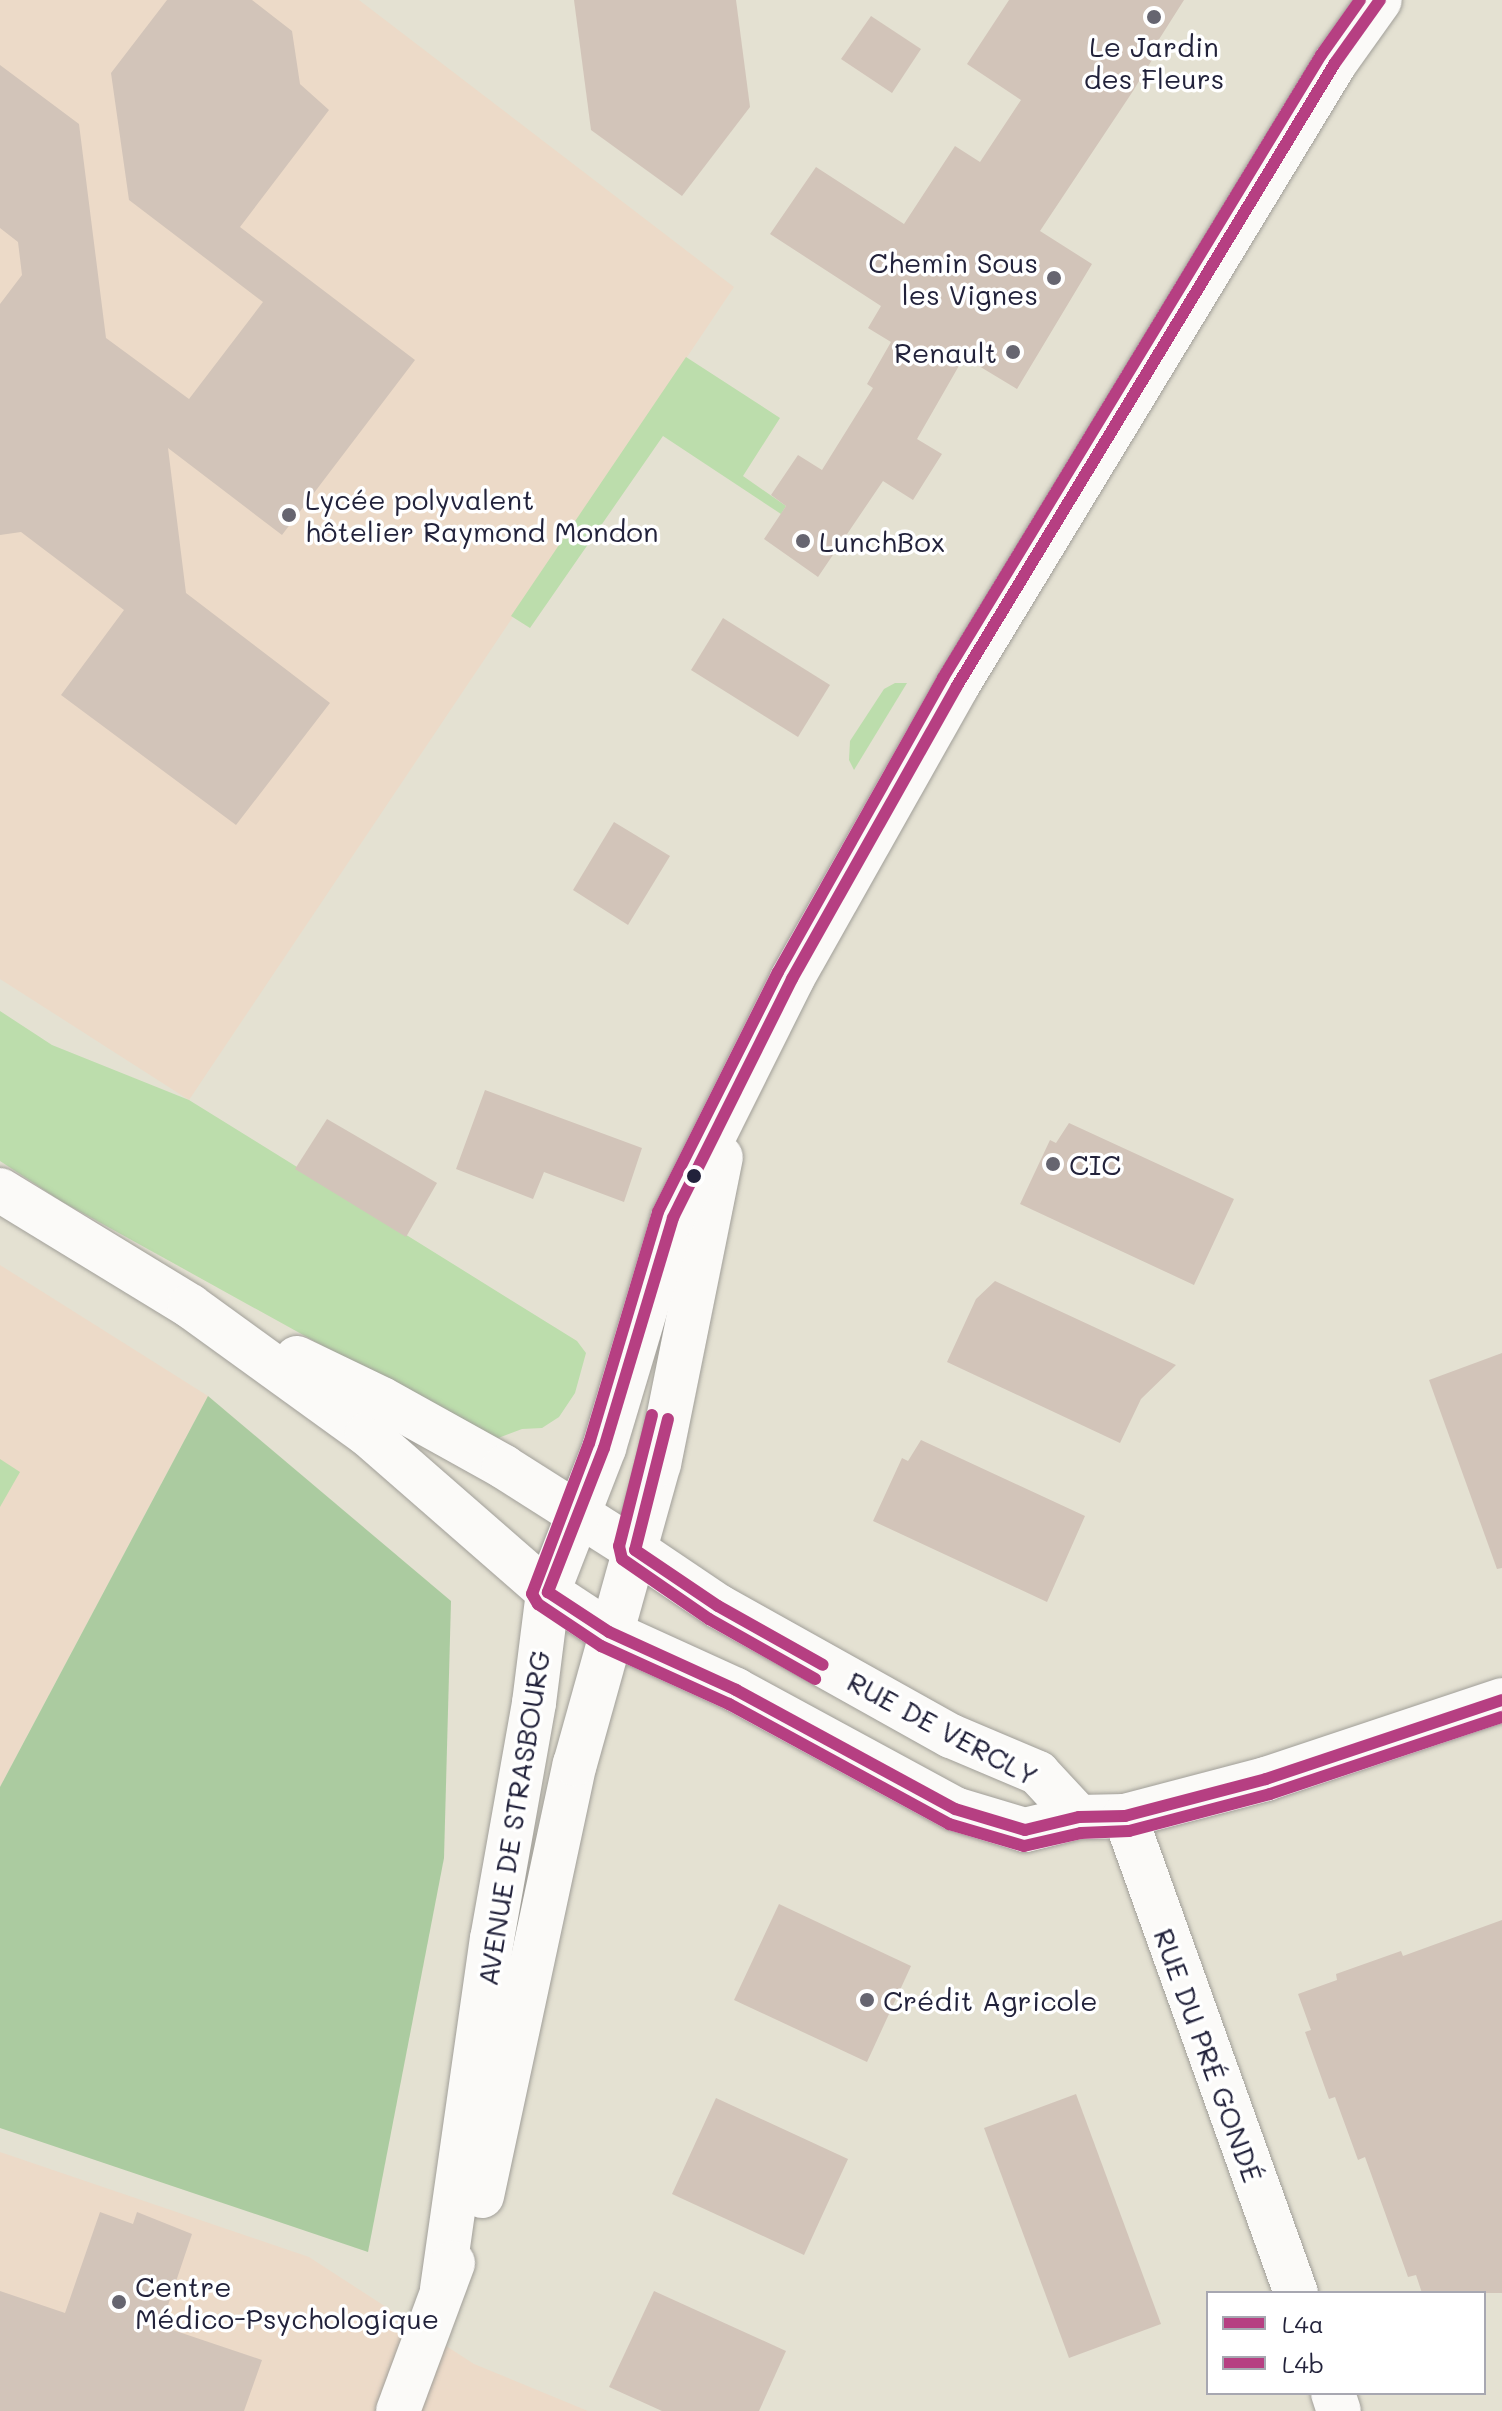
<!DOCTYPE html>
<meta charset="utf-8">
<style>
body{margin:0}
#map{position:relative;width:1502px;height:2411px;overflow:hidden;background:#e4e1d2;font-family:Mali,sans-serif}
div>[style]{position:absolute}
.built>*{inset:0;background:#ecdac8}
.green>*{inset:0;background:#bcddac}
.forest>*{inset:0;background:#abcba0}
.building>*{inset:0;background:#d2c4b9}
.roads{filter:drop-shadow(0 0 2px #a19f99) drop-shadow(0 0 2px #a19f99)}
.minor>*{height:44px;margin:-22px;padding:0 22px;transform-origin:22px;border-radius:22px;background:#fbfaf8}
.tertiary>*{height:44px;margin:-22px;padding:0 22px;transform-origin:22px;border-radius:22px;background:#fbfaf8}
.primary>*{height:44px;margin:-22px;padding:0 22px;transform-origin:22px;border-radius:22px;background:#fbfaf8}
.bus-1>*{height:12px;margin:-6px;padding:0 6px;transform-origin:6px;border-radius:6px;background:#b63f82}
.bus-2>*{height:12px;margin:-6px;padding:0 6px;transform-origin:6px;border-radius:6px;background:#b63f82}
.dots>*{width:22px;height:22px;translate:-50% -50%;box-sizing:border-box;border:4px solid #fff;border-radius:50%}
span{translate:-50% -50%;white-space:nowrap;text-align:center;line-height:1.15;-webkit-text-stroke:7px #fff;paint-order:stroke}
.poi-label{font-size:28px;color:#22223b}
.right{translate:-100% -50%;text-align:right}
.left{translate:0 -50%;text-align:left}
.street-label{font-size:28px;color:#22223b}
.legend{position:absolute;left:1206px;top:2291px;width:280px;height:104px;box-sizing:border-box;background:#fff;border:2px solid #a7a7b1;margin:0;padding:10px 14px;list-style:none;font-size:24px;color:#22223b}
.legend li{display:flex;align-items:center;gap:16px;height:40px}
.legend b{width:40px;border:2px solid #a7a7b1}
</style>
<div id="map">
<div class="built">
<i style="clip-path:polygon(0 0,359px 0,734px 287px,189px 1100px,0 979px)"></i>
<i style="clip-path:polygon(0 1265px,208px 1396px,0 1787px)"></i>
<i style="clip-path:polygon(0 2152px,309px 2257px,474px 2364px,588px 2411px,0 2411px)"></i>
</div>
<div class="green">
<i style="clip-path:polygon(686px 357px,780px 418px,743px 476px,786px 506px,781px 514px,663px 436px,530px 628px,511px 616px)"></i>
<i style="clip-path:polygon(895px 683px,907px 683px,854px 770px,849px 760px,850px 741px,884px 689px)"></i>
<i style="clip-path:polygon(0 1011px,52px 1045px,189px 1100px,577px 1341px,586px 1353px,575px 1393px,559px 1417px,542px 1428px,522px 1429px,493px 1440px,61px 1201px,0 1161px)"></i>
<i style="clip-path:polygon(0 1459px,20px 1472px,0 1507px)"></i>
</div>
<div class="forest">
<i style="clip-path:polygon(208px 1396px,451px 1601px,444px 1858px,368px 2252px,0 2128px,0 1787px)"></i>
</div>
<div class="building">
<i style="clip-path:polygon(167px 0,252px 0,292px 31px,300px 84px,329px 110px,240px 227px,415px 360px,282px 535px,168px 448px,186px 593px,330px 703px,236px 825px,61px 695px,124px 610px,21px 532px,0 535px,0 304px,22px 275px,18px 242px,0 228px,0 65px,79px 124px,106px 338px,189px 399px,263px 302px,129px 200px,111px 73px)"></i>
<i style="clip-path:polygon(574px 0,736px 0,750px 107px,682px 196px,591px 130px)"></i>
<i style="clip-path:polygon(1009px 0,1184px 0,1151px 52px,1155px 55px,1133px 91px,1040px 231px,1092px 264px,1017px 389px,964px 357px,917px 439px,942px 454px,913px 500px,883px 481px,818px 577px,764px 539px,786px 506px,771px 495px,798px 455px,822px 470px,873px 388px,867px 384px,891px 342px,868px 328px,881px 306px,770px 234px,816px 167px,904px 224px,955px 146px,980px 162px,1021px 100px,967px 64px)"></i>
<i style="clip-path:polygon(871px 16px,921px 49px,892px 93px,841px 59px)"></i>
<i style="clip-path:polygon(723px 618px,830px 685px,798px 737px,691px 670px)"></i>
<i style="clip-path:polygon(614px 822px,670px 856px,628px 925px,573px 890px)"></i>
<i style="clip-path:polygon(485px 1090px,642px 1148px,624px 1202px,544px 1172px,533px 1199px,456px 1169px)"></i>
<i style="clip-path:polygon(327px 1119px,437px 1183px,406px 1237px,295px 1169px)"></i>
<i style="clip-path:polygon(1069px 1123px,1234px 1199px,1194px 1285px,1020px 1204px,1050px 1140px,1056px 1143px)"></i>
<i style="clip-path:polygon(995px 1281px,1176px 1365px,1141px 1399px,1120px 1443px,947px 1362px,976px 1299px)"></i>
<i style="clip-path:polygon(1502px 1353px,1502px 1568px,1497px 1569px,1429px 1380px)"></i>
<i style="clip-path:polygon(921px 1440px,1085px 1516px,1047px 1602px,873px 1521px,902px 1458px,908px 1461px)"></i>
<i style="clip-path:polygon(779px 1904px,911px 1966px,867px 2062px,734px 2000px)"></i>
<i style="clip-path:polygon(1502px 1920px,1502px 2293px,1422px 2293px,1416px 2275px,1408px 2277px,1365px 2157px,1358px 2160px,1335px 2097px,1329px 2099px,1305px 2032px,1311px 2030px,1298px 1994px,1337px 1980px,1336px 1974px,1401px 1951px,1403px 1956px)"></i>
<i style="clip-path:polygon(1076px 2094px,1161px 2324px,1069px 2358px,984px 2128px)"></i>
<i style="clip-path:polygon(716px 2098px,848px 2159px,804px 2255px,672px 2194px)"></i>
<i style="clip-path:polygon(100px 2212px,133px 2224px,137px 2212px,192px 2234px,161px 2326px,262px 2360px,244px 2411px,0 2411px,0 2291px,65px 2313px)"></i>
<i style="clip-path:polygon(654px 2291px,786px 2351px,759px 2411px,662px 2411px,609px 2387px)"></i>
</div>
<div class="roads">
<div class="minor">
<i style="left:635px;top:1550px;width:100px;rotate:34deg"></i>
<i style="left:718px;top:1606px;width:267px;rotate:29.2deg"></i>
<i style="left:951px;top:1736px;width:95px;rotate:23deg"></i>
<i style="left:1038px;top:1773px;width:60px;rotate:47deg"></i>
<i style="left:609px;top:1632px;width:140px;rotate:24.5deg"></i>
<i style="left:736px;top:1690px;width:249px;rotate:28.5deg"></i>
<i style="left:955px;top:1809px;width:73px;rotate:16.7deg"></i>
<i style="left:1025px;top:1830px;width:56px;rotate:-13.5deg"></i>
<i style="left:1079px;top:1817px;width:46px;rotate:-1.2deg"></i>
<i style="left:1125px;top:1816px;width:146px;rotate:-14.7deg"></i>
<i style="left:1266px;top:1779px;width:249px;rotate:-18.5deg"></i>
<i style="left:1125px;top:1816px;width:507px;rotate:70.28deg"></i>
<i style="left:1333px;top:2393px;width:19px;rotate:72deg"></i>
</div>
<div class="tertiary">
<i style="left:0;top:1190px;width:223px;rotate:31.4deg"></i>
<i style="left:190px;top:1306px;width:218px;rotate:35.9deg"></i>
<i style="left:367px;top:1434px;width:240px;rotate:41.1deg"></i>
<i style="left:548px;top:1592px;width:73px;rotate:33.3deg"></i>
<i style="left:297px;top:1358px;width:94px;rotate:25.8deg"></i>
<i style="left:382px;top:1399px;width:140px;rotate:29.1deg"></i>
<i style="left:504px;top:1467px;width:155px;rotate:32.4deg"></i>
</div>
<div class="primary">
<i style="left:482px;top:2196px;width:442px;rotate:-77.9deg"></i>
<i style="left:575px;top:1764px;width:312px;rotate:-74.4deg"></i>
<i style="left:659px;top:1464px;width:313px;rotate:-78.6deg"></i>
<i style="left:442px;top:2289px;width:354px;rotate:-81.9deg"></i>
<i style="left:492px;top:1939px;width:240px;rotate:-79.9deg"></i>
<i style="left:534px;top:1703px;width:112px;rotate:-82.8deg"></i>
<i style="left:548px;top:1592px;width:155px;rotate:-68.7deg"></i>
<i style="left:604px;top:1448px;width:240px;rotate:-73.3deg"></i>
<i style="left:673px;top:1218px;width:267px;rotate:-63.5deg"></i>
<i style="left:792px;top:979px;width:336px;rotate:-60.6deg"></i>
<i style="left:957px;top:686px;width:729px;rotate:-58.75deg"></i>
<i style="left:1335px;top:63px;width:77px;rotate:-54.5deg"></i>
<i style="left:398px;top:2411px;width:158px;rotate:-69.6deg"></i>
</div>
</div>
<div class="bus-1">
<i style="left:1380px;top:0;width:77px;rotate:125.5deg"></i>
<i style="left:1335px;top:63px;width:729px;rotate:121.25deg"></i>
<i style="left:957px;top:686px;width:336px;rotate:119.4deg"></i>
<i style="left:792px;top:979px;width:267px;rotate:116.5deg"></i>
<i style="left:673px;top:1218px;width:240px;rotate:106.7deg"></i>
<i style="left:604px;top:1448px;width:155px;rotate:111.3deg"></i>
<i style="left:548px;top:1592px;width:73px;rotate:33.3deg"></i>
<i style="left:609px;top:1632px;width:140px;rotate:24.5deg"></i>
<i style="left:736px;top:1690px;width:249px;rotate:28.5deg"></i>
<i style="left:955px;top:1809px;width:73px;rotate:16.7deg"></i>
<i style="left:1025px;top:1830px;width:56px;rotate:-13.5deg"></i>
<i style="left:1079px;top:1817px;width:46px;rotate:-1.2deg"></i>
<i style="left:1125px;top:1816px;width:146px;rotate:-14.7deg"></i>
<i style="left:1266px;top:1779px;width:249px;rotate:-18.5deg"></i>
<i style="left:668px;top:1419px;width:135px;rotate:104.1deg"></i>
<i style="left:635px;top:1550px;width:100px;rotate:34deg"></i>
<i style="left:718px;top:1606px;width:120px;rotate:29.3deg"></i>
</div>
<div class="bus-2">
<i style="left:1360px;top:0;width:67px;rotate:125.3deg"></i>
<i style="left:1321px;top:55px;width:729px;rotate:121.25deg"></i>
<i style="left:943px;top:678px;width:337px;rotate:119.3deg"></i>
<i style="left:778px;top:972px;width:268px;rotate:116.6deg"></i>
<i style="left:658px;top:1212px;width:241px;rotate:106.6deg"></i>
<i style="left:589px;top:1443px;width:161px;rotate:110.7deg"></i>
<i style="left:532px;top:1594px;width:12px;rotate:59deg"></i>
<i style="left:538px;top:1604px;width:76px;rotate:33.7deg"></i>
<i style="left:601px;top:1646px;width:141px;rotate:24.4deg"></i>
<i style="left:729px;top:1704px;width:251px;rotate:28.6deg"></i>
<i style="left:949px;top:1824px;width:78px;rotate:16.3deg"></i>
<i style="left:1024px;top:1846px;width:58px;rotate:-12.8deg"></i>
<i style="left:1081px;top:1833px;width:48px;rotate:-2.4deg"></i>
<i style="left:1129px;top:1831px;width:146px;rotate:-14.7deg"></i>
<i style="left:1270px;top:1794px;width:244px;rotate:-18.4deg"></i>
<i style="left:652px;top:1415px;width:135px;rotate:104.1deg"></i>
<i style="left:619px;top:1546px;width:13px;rotate:77deg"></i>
<i style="left:622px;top:1559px;width:106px;rotate:34.6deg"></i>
<i style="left:709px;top:1619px;width:122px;rotate:29.5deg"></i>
</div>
<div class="dots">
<i style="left:1154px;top:17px;background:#666570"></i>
<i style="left:1054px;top:278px;background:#666570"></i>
<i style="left:1013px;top:352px;background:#666570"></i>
<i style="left:289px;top:515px;background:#666570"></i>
<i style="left:803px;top:541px;background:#666570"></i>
<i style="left:1053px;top:1164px;background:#666570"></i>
<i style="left:694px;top:1176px;background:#22223b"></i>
<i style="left:867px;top:2000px;background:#666570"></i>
<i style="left:119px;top:2302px;background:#666570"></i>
</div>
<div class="poi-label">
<span style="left:1154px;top:62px">Le Jardin<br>des Fleurs</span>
<span class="right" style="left:1038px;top:278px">Chemin Sous<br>les Vignes</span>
<span class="right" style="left:997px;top:352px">Renault</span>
<span class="left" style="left:305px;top:515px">Lycée polyvalent<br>hôtelier Raymond Mondon</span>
<span class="left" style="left:819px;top:541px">LunchBox</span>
<span class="left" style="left:1069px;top:1164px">CIC</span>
<span class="left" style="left:883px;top:2000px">Crédit Agricole</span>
<span class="left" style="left:135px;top:2302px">Centre<br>Médico-Psychologique</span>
</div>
<div class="street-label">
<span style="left:943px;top:1728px;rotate:28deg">RUE DE VERCLY</span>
<span style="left:513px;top:1818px;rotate:-81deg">AVENUE DE STRASBOURG</span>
<span style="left:1209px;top:2055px;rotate:70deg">RUE DU PRÉ GONDÉ</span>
</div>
<ul class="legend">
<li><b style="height:10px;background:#b63f82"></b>L4a</li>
<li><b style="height:10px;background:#b63f82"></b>L4b</li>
</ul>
</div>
